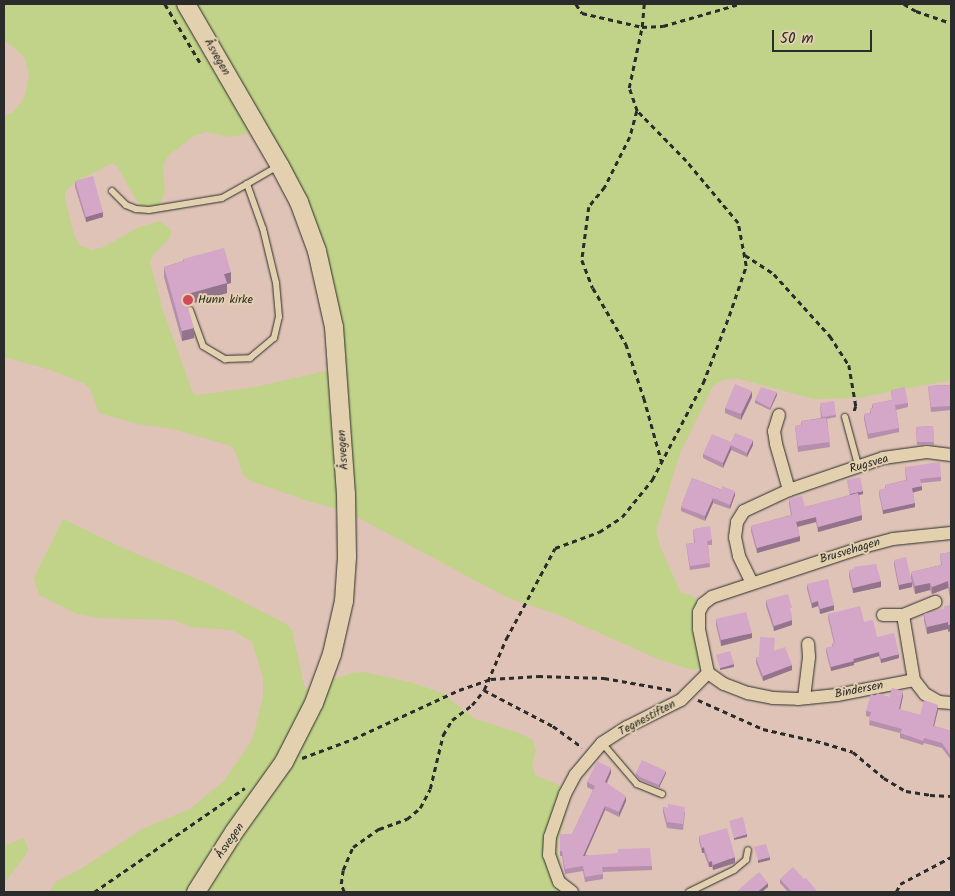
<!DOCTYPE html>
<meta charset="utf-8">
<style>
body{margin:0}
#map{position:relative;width:955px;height:896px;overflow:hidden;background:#dec3b6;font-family:Kalam,sans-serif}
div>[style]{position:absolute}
.green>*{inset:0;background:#c0d388}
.path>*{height:2.5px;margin-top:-1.25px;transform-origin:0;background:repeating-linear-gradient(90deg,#2b2b2b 0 5px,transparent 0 9px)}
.roads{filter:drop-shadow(0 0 1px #2b2b2b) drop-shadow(0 0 1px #2b2b2b)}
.service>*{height:6px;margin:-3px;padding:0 3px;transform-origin:3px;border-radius:3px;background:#e3d0ae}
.minor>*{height:12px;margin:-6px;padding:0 6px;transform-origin:6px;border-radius:6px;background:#e3d0ae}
.secondary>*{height:18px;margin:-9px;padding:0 9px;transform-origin:9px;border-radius:9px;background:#e3d0ae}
.wall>*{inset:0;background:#b68fac}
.shaded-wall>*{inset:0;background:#94748c}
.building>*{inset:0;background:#d4a6c8}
.dots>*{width:14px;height:14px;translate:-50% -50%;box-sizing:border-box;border:2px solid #e3d0ae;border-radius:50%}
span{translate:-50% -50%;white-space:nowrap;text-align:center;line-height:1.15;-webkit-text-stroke:4px #e3d0ae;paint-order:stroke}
.street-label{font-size:12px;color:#2b2b2b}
.poi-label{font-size:12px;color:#2b2b2b}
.left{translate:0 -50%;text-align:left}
.frame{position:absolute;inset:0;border:5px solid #2b2b2b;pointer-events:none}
.scale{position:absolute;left:772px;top:30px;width:100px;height:22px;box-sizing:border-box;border:2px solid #2b2b2b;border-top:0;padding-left:6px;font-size:15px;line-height:18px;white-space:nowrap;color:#2b2b2b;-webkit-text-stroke:4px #e3d0ae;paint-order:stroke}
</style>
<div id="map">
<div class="green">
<i style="clip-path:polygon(evenodd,4px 4px,951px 4px,951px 380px,858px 398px,814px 399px,736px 378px,723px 380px,713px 386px,680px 453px,656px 531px,661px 549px,681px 593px,693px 596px,697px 601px,713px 666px,693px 670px,658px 659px,559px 615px,506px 597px,346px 511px,311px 502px,253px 482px,243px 475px,235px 451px,231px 446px,174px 429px,137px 424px,102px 414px,98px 411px,90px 388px,85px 384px,51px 370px,4px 357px,4px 116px,12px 113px,24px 99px,29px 75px,24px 56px,5px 41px,4px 4px,206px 132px,230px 137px,254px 132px,323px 259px,339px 368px,255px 387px,197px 395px,193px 393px,163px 311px,150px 262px,152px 256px,170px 238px,172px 231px,160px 221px,137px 228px,104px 247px,92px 250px,80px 245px,74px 235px,65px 198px,65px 192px,74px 183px,112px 163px,117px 166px,138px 203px,143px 207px,155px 206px,160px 203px,165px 192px,163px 165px,169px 155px,194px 136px,206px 132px)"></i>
<i style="clip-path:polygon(63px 519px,125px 549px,211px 585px,288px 625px,292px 630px,305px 689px,311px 690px,334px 679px,352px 673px,364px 672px,413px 683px,442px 693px,475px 719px,516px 732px,533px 740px,536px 751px,532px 763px,535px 775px,572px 791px,558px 842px,560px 890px,558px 892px,49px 892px,57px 881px,79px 870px,144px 828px,190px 809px,224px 781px,252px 740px,263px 697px,263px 678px,252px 642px,232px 630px,191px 627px,174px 620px,102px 618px,77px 614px,39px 595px,34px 577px)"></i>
<i style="clip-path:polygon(24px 838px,28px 849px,26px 855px,4px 883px,4px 846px)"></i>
</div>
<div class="path">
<i style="left:165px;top:4px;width:70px;rotate:59deg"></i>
<i style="left:576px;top:4px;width:11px;rotate:56deg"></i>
<i style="left:582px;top:13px;width:62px;rotate:13.1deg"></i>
<i style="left:642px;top:27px;width:21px;rotate:-3deg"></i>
<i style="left:663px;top:26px;width:79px;rotate:-16.1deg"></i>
<i style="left:904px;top:4px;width:14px;rotate:30deg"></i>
<i style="left:916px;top:11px;width:37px;rotate:19deg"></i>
<i style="left:637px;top:111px;width:27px;rotate:105deg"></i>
<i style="left:630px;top:137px;width:56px;rotate:116.6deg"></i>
<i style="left:605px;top:187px;width:26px;rotate:129deg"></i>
<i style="left:589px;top:207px;width:53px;rotate:97.5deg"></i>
<i style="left:582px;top:260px;width:30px;rotate:69deg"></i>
<i style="left:593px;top:288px;width:65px;rotate:59.5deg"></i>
<i style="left:626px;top:344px;width:57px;rotate:71.6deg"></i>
<i style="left:644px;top:398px;width:67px;rotate:74.5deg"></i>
<i style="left:745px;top:255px;width:35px;rotate:33deg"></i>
<i style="left:774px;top:274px;width:84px;rotate:47.9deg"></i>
<i style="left:830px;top:336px;width:35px;rotate:57deg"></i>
<i style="left:849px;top:365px;width:42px;rotate:80.3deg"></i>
<i style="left:856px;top:406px;width:6px;rotate:108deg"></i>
<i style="left:484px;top:690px;width:78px;rotate:27.6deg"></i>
<i style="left:553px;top:726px;width:36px;rotate:36deg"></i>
<i style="left:698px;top:700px;width:71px;rotate:24deg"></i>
<i style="left:763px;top:729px;width:63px;rotate:12.9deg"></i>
<i style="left:824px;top:743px;width:30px;rotate:17deg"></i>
<i style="left:853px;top:752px;width:40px;rotate:40deg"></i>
<i style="left:884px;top:778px;width:26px;rotate:31deg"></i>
<i style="left:906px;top:791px;width:24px;rotate:9deg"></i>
<i style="left:930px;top:795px;width:21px;rotate:3deg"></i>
<i style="left:302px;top:758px;width:54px;rotate:-20.4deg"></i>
<i style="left:353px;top:739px;width:117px;rotate:-24.8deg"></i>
<i style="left:459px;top:690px;width:34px;rotate:-19deg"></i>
<i style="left:491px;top:679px;width:47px;rotate:-3.7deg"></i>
<i style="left:538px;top:676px;width:66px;rotate:1.7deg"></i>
<i style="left:604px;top:678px;width:69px;rotate:10deg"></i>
<i style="left:94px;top:892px;width:183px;rotate:-34.6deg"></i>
<i style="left:344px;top:892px;width:9px;rotate:-111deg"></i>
<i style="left:341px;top:884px;width:14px;rotate:-82deg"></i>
<i style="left:343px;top:870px;width:25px;rotate:-67deg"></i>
<i style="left:353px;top:847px;width:32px;rotate:-35deg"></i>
<i style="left:379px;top:829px;width:30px;rotate:-20deg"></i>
<i style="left:407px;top:819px;width:17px;rotate:-40deg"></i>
<i style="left:420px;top:808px;width:21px;rotate:-62deg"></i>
<i style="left:430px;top:789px;width:56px;rotate:-76.5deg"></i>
<i style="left:443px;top:735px;width:17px;rotate:-59deg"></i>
<i style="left:452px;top:720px;width:25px;rotate:-37deg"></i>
<i style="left:472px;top:705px;width:19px;rotate:-51deg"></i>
<i style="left:484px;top:690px;width:56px;rotate:-66.7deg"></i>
<i style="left:506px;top:639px;width:103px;rotate:-61.7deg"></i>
<i style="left:555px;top:548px;width:47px;rotate:-20deg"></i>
<i style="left:599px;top:532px;width:27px;rotate:-33deg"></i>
<i style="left:622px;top:517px;width:48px;rotate:-51deg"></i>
<i style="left:652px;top:480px;width:110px;rotate:-62.3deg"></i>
<i style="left:703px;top:383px;width:72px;rotate:-68.8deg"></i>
<i style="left:729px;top:316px;width:53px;rotate:-71.2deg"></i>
<i style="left:746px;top:266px;width:44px;rotate:-100.5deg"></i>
<i style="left:738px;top:223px;width:81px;rotate:-130deg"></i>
<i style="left:686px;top:161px;width:70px;rotate:-134.4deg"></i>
<i style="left:637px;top:111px;width:24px;rotate:-109deg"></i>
<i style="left:629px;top:88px;width:62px;rotate:-78deg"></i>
<i style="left:642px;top:27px;width:23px;rotate:-85deg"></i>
<i style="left:896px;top:892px;width:9px;rotate:-63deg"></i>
<i style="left:900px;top:884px;width:58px;rotate:-27.9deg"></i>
</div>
<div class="roads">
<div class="service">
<i style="left:112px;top:191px;width:20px;rotate:45deg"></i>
<i style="left:126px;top:205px;width:11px;rotate:22deg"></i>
<i style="left:136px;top:209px;width:13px;rotate:4deg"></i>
<i style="left:149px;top:210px;width:74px;rotate:-9.3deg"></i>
<i style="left:222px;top:198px;width:29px;rotate:-29deg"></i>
<i style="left:190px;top:310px;width:38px;rotate:70deg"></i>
<i style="left:203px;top:346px;width:26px;rotate:31deg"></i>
<i style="left:225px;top:359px;width:25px;rotate:-2deg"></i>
<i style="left:250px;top:358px;width:31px;rotate:-40deg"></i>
<i style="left:274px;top:338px;width:22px;rotate:-77deg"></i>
<i style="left:279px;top:317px;width:34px;rotate:-95deg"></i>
<i style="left:276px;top:283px;width:56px;rotate:-103.5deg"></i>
<i style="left:263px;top:229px;width:48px;rotate:-109.6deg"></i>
<i style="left:247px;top:184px;width:36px;rotate:-30deg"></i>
<i style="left:845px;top:417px;width:50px;rotate:74.8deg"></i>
<i style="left:602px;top:743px;width:54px;rotate:49.5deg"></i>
<i style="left:637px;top:784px;width:27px;rotate:22deg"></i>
<i style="left:689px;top:892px;width:50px;rotate:-26.1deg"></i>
<i style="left:734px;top:870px;width:16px;rotate:-40deg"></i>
<i style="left:746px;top:860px;width:10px;rotate:-79deg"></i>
</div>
<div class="minor">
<i style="left:779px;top:415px;width:17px;rotate:107deg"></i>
<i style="left:774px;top:431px;width:13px;rotate:81deg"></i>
<i style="left:776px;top:444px;width:48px;rotate:74.2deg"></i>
<i style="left:752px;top:583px;width:30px;rotate:-116deg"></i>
<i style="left:739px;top:556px;width:19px;rotate:-102deg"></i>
<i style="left:735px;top:537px;width:15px;rotate:-82deg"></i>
<i style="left:737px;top:522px;width:13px;rotate:-58deg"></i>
<i style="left:744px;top:511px;width:50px;rotate:-25deg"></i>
<i style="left:789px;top:490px;width:99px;rotate:-18.8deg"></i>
<i style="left:883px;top:458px;width:44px;rotate:-7.8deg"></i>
<i style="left:927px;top:452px;width:24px;rotate:7deg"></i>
<i style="left:883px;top:615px;width:20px"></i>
<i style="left:708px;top:673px;width:19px;rotate:35deg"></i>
<i style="left:724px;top:684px;width:26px;rotate:21deg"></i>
<i style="left:748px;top:693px;width:25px;rotate:11deg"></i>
<i style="left:773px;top:698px;width:25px;rotate:2deg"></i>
<i style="left:798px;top:699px;width:39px;rotate:-6deg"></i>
<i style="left:837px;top:695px;width:78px;rotate:-11deg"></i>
<i style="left:914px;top:680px;width:18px;rotate:52deg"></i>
<i style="left:925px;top:694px;width:16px;rotate:30deg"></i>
<i style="left:939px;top:702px;width:12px;rotate:5deg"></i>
<i style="left:914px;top:680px;width:66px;rotate:-99.6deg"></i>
<i style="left:903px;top:615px;width:35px;rotate:-22deg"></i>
<i style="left:804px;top:698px;width:41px;rotate:-83deg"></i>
<i style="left:809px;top:657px;width:13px;rotate:-94deg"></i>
<i style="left:572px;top:892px;width:16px;rotate:-142deg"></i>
<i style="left:559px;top:882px;width:29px;rotate:-110deg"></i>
<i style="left:549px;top:855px;width:18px;rotate:-87deg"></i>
<i style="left:550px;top:837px;width:46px;rotate:-70.8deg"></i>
<i style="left:565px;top:794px;width:21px;rotate:-62deg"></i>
<i style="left:575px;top:775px;width:42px;rotate:-49.8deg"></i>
<i style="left:602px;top:743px;width:30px;rotate:-33deg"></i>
<i style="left:627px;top:727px;width:60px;rotate:-26.6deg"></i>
<i style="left:681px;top:700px;width:38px;rotate:-45deg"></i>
<i style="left:708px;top:673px;width:45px;rotate:-101.6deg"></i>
<i style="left:699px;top:629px;width:17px;rotate:-90deg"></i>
<i style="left:699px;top:612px;width:9px;rotate:-63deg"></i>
<i style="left:703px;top:604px;width:11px;rotate:-38deg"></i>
<i style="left:712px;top:597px;width:159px;rotate:-18.3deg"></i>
<i style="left:863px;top:547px;width:31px;rotate:-15deg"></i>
<i style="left:893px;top:539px;width:58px;rotate:-5.9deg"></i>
</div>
<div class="secondary">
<i style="left:186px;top:4px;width:187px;rotate:59.9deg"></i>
<i style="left:280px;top:166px;width:41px;rotate:62.2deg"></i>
<i style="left:299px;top:202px;width:52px;rotate:69.8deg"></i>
<i style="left:317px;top:251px;width:78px;rotate:77.4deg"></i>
<i style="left:334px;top:327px;width:167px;rotate:85.9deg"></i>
<i style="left:346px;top:494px;width:63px;rotate:89.1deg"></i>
<i style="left:347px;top:557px;width:44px;rotate:93.9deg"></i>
<i style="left:344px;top:601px;width:54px;rotate:102.8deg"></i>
<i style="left:332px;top:654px;width:52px;rotate:110.2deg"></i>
<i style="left:314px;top:703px;width:66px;rotate:117deg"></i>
<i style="left:284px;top:762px;width:86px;rotate:125.5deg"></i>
<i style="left:234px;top:832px;width:71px;rotate:122.3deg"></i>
</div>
</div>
<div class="wall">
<i style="clip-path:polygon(75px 181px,103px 217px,86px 222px,75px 187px)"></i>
<i style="clip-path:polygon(183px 259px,231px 283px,227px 284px,227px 293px,187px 305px,194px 338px,182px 341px,164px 277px,164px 267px,183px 261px)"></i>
<i style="clip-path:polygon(951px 385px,951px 410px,931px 412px,928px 386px)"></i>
<i style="clip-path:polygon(891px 390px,908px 403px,908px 407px,896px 410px,899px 428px,899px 432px,868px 439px,864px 419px,864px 414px,870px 413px,870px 409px,872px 408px,872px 404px,892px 400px)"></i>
<i style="clip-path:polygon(777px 395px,770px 410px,755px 403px,755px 400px)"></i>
<i style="clip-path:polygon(752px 397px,741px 420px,725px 413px,725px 408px)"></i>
<i style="clip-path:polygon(820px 406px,836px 415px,836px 417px,827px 419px,830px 447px,798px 452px,795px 426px,801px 425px,801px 421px,821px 418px)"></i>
<i style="clip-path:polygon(933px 426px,934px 445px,917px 445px,916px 427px)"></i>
<i style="clip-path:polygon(731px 442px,753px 445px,747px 457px,731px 450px,723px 468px,703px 458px,703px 454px)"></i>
<i style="clip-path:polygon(905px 467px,941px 477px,941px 481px,921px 483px,922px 490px,913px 492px,915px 507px,883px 514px,879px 494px,879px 490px,885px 489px,885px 485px,906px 480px)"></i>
<i style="clip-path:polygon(692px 478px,735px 495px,730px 509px,713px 503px,705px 521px,681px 511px,681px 507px)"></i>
<i style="clip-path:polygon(847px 480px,863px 494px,859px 495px,862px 520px,818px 532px,816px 522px,798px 527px,800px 541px,757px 553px,751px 531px,751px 526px,791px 515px,789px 504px,789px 499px,805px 507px,850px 495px)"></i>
<i style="clip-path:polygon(693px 529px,712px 540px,712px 545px,708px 545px,710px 567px,690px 570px,686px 544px,694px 543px)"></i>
<i style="clip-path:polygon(951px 552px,951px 602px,948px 588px,932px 594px,930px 590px,915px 594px,911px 580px,911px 572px,941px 565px,940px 554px)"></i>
<i style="clip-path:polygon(894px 560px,912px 587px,899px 590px,894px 565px)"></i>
<i style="clip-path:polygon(854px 569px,881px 587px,853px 593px,849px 576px,849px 571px)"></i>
<i style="clip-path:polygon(807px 584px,834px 610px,820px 614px,818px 606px,812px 608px,807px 589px)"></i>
<i style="clip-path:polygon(766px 600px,792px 613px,791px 613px,792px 625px,774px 631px,766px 606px)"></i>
<i style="clip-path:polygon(951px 605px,948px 632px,948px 629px,927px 634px,924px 621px,924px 614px,944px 609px,944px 607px)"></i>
<i style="clip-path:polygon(828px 614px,864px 622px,877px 637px,899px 658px,881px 663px,879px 656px,854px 663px,854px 665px,831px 671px,826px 652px,826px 648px,832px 647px,832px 643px,834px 643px,828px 618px)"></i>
<i style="clip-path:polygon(716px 619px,752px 638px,721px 646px,716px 625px)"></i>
<i style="clip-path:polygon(775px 651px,792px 670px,763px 681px,756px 663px,756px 658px)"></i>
<i style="clip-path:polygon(876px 696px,889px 697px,903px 696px,900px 710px,920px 715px,938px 710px,934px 726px,951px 731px,951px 760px,942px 748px,924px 743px,923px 745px,900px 738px,900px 733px,869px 725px,870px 717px,866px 716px,866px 711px)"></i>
<i style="clip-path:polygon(611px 773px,607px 783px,626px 801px,619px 817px,605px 810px,585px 855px,652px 866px,652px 870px,603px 872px,603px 879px,585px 882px,583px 871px,565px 874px,562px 856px,560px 856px,560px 834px,572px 834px,593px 790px,587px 787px,587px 782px)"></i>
<i style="clip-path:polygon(636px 773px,666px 773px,659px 788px,640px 780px,636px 776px)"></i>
<i style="clip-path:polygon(663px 807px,685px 812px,683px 830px,667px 828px,663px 812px)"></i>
<i style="clip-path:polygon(699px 836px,735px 863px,713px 870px,712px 867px,709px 867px,704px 853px,702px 853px,699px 841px)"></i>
<i style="clip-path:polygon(780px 879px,804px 879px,817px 892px,788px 892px,780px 883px)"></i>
</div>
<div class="shaded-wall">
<i style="clip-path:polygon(103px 212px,103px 217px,86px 222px,86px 217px)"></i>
<i style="clip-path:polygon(231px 272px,231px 283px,227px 284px,227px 293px,184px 306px,184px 295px,224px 274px)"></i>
<i style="clip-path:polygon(194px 328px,194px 338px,182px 341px,182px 331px)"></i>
<i style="clip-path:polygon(752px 391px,752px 397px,741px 420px,741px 414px)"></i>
<i style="clip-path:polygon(777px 392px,777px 395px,770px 410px,770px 408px)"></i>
<i style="clip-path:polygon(753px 440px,753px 445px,747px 457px,747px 453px)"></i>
<i style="clip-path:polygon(731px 445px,731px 450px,723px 468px,723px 463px)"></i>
<i style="clip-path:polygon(922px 486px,922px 490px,912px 493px,912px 488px)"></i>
<i style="clip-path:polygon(735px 491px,735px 495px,730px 509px,730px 505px)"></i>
<i style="clip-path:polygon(863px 491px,863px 494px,850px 497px,850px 494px)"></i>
<i style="clip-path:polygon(713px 498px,713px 503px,705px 521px,705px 516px)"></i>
<i style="clip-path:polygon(915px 503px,915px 507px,883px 514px,883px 510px)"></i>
<i style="clip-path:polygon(862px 515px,862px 520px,818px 532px,818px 527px)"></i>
<i style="clip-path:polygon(816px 517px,816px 522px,796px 527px,796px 522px)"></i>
<i style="clip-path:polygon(800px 536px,800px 541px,757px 553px,757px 548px)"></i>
<i style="clip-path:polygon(881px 581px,881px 587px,853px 593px,853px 588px)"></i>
<i style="clip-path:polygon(948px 581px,948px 588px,932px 594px,932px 587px)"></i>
<i style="clip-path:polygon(912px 582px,912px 587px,899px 590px,899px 585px)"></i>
<i style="clip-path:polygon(930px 583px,930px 590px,915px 594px,915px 586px)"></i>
<i style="clip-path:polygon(818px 601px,818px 606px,812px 608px,812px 603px)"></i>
<i style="clip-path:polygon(834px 605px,834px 610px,820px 614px,820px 609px)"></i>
<i style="clip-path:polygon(792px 620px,792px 625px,774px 631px,774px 626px)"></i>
<i style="clip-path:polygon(948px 622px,948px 629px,927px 634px,927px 627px)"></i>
<i style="clip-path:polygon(951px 624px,951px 631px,948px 632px,948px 625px)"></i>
<i style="clip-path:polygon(752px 633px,752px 638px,721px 646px,721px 640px)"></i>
<i style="clip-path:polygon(879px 652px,879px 656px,854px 663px,854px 665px,831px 671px,831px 667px,853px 659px)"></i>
<i style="clip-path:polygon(899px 654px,899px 658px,881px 663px,881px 659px)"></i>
<i style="clip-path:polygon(734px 664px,734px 667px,720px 670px,720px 668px)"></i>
<i style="clip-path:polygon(792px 665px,792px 670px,763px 681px,763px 676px)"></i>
<i style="clip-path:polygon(903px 691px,903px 696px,899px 714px,899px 709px)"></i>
<i style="clip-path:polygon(938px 705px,938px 710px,933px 730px,933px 726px)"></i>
<i style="clip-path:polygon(611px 768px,611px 773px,605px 786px,605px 782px)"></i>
<i style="clip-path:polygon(666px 771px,666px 773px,659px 788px,659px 785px)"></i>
<i style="clip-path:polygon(626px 796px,626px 801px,619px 817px,619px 812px)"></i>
<i style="clip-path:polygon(605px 806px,605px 810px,583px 860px,583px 856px)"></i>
<i style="clip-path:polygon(747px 834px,747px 837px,734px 840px,734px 838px)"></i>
<i style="clip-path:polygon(704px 847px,704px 853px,702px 853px,702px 848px)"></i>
<i style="clip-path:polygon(735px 857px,735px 863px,713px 870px,713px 865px)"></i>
<i style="clip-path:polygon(770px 857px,770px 860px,758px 863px,758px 860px)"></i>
<i style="clip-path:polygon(712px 861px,712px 867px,709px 867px,709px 862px)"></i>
<i style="clip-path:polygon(768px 883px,768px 887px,762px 892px,757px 892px)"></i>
</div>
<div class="building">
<i style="clip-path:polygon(93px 176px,103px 212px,86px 217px,75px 181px)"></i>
<i style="clip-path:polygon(224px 248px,231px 272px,224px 274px,227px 283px,184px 295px,194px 328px,182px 331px,164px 267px,184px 261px,183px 259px)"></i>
<i style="clip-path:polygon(735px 384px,752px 391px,741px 414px,725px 408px)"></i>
<i style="clip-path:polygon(951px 385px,951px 406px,931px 407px,928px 386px)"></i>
<i style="clip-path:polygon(761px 387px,777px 392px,770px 408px,755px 400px)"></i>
<i style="clip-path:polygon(905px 387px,908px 403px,895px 405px,899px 428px,868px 434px,864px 414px,871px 413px,870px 409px,873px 408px,872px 404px,892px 400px,891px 390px)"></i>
<i style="clip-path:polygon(834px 401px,836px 415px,822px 417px,820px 403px)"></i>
<i style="clip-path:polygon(826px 418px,830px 442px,798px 446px,795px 426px,802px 425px,801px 421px)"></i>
<i style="clip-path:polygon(933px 426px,934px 442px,917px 442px,916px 427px)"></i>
<i style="clip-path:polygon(735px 433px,753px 440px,747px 453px,731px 445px,723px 463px,703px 454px,712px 434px,731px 442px)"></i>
<i style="clip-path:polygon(940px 462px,941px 477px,920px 479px,922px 486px,912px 488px,915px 503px,883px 510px,879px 490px,886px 488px,885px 485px,907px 480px,905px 467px)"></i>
<i style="clip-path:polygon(860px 477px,863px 491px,850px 494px,847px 480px)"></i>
<i style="clip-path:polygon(692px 478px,721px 490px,722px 486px,735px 491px,730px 505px,713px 498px,705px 516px,681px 507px)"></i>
<i style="clip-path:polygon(858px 493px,862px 515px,818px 527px,816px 517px,796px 522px,800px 536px,757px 548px,751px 526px,792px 515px,789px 499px,802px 496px,805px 507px)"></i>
<i style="clip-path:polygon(710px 526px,712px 540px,707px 541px,710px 563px,690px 566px,686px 544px,695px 543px,693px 529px)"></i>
<i style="clip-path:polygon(951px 552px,951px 595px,948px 581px,932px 587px,930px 583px,915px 586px,911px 572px,942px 565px,940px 554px)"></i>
<i style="clip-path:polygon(906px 557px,912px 582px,899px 585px,894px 560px)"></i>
<i style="clip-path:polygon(876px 564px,881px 581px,853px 588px,849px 571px,854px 569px,854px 567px)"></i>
<i style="clip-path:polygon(828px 579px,834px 605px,820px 609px,818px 601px,812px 603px,807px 584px)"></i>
<i style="clip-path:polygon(788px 594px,792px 608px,790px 608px,792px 620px,774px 626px,766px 600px)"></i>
<i style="clip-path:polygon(951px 605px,951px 624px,948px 625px,948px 622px,927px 627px,924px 614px,944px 609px,944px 607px)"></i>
<i style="clip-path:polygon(860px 606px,864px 622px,873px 620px,877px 637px,894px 633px,899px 654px,881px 659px,879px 652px,853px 659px,854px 661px,831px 667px,826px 648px,833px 646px,832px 643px,835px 643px,828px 614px)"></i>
<i style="clip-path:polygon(746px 612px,752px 633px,721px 640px,716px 619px)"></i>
<i style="clip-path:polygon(760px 637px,775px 638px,774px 651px,785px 647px,792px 665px,763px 676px,756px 658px,759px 657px)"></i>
<i style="clip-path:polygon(730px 651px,734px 664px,720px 668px,716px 655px)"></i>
<i style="clip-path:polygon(892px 688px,903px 691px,899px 709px,920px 715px,924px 700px,938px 705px,933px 726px,951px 731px,951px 756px,942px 743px,924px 738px,923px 741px,900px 733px,902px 729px,869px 720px,871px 712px,866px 711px,871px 694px,876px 696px,877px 693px,889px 697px)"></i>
<i style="clip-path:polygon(642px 760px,666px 771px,659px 785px,640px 777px,636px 773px)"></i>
<i style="clip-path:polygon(597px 761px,611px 768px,605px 782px,626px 796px,619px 812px,605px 806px,583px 856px,618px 853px,618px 849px,650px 848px,652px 866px,602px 867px,603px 874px,585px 877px,583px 866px,565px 869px,562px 851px,560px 851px,560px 834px,572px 834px,595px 786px,587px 782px)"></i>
<i style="clip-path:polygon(668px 804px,685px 807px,683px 824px,667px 822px,663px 807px,668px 808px)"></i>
<i style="clip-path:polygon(743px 817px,747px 834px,734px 838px,729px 821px)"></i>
<i style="clip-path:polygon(727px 828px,735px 857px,713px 865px,712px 861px,709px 862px,704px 847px,702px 848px,699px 836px)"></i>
<i style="clip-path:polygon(766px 844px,770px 857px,758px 860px,754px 847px)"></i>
<i style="clip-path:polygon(793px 867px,804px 879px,806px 878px,817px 891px,815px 892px,792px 892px,780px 879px)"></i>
<i style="clip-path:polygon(759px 872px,768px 883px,757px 892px,736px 892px)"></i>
</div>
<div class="dots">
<i style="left:188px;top:300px;background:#d1495b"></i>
</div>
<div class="street-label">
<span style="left:217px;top:57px;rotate:60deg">Åsvegen</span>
<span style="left:343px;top:450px;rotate:-94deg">Åsvegen</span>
<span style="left:869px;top:464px;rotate:-16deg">Rugsvea</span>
<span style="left:850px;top:551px;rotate:-17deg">Brusvehagen</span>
<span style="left:859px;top:690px;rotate:-11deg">Bindersen</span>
<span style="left:647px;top:718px;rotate:-28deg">Tegnestiften</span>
<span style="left:230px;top:841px;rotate:-55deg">Åsvegen</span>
</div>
<div class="poi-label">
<span class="left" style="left:198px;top:300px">Hunn kirke</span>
</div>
<div class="frame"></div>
<div class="scale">50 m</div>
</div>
